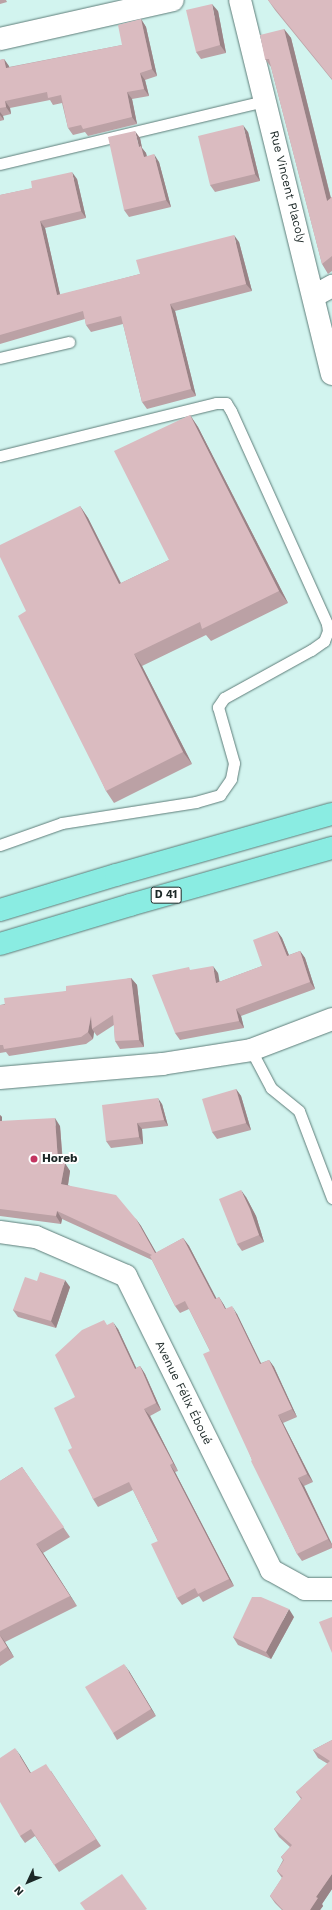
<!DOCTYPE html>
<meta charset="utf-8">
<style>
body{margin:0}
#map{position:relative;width:332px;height:1910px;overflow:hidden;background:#d2f4ef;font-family:"Work Sans",sans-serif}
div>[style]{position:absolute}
.roads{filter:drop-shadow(0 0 1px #5e7d79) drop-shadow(0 0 1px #5e7d79)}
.service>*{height:11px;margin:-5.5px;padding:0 5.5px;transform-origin:5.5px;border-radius:5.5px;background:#fff}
.minor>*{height:22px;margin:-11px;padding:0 11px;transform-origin:11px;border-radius:11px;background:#fff}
.trunk>*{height:22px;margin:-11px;padding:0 11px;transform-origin:11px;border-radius:11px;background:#8aece2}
.wall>*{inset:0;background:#bba1a5}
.shaded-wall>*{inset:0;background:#998386}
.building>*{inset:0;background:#dabbc0}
.dots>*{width:11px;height:11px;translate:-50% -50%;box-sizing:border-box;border:2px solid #fff;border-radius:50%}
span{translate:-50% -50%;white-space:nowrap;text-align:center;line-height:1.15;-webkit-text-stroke:4px #fff;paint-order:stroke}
.shield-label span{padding:1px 3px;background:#fff;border:1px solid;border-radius:3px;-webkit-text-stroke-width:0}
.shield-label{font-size:11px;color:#1c2827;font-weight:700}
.street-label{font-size:12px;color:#1c2827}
.poi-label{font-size:12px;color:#1c2827;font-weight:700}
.left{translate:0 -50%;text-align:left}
.north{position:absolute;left:8px;top:1862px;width:40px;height:40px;-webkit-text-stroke:3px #fff;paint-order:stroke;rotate:226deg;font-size:11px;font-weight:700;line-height:16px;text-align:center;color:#1c2827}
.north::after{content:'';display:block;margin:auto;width:14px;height:18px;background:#1c2827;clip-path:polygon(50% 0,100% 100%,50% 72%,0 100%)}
</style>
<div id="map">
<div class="roads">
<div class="service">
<i style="left:0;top:164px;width:272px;rotate:-13.4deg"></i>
<i style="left:0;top:358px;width:71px;rotate:-13.1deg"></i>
<i style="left:0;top:456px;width:222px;rotate:-13.8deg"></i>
<i style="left:216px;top:403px;width:10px"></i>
<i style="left:226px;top:403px;width:9px;rotate:58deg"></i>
<i style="left:231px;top:411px;width:234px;rotate:65.7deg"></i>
<i style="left:327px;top:624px;width:7px;rotate:82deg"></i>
<i style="left:328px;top:631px;width:11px;rotate:112deg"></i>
<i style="left:324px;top:641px;width:16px;rotate:145deg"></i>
<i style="left:311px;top:650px;width:99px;rotate:151.1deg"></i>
<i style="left:224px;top:698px;width:11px;rotate:124deg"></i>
<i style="left:218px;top:707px;width:58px;rotate:74.1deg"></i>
<i style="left:234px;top:763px;width:16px;rotate:101deg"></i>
<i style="left:231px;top:779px;width:19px;rotate:125deg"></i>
<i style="left:220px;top:795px;width:25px;rotate:164deg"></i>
<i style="left:196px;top:802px;width:136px;rotate:171.1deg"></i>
<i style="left:62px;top:823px;width:66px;rotate:160.5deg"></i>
<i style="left:251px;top:1050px;width:43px;rotate:62.2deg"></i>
<i style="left:271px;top:1088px;width:36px;rotate:39deg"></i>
<i style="left:299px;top:1111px;width:93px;rotate:69.2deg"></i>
</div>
<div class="minor">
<i style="left:240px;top:0;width:385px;rotate:76.2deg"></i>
<i style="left:0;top:39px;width:177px;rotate:-12.7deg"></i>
<i style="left:314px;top:296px;width:21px;rotate:-29deg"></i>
<i style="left:0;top:1078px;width:163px;rotate:-4.9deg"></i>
<i style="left:162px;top:1064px;width:90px;rotate:-8.9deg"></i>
<i style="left:251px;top:1050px;width:87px;rotate:-20.9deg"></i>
<i style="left:0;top:1232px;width:36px;rotate:8deg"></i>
<i style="left:36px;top:1237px;width:98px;rotate:23.4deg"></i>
<i style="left:126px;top:1276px;width:328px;rotate:63.7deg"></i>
<i style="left:271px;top:1570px;width:39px;rotate:29deg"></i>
<i style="left:305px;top:1589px;width:27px"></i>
</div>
<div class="trunk">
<i style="left:0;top:910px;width:121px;rotate:-16.8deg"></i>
<i style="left:116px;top:875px;width:224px;rotate:-15.8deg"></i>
<i style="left:0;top:944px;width:136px;rotate:-16.7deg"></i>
<i style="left:130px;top:905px;width:210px;rotate:-15.8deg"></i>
</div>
</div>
<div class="wall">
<i style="clip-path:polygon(0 0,6px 0,7px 2px,0 4px)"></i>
<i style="clip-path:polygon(268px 0,332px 0,332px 80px,275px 10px)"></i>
<i style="clip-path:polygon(218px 11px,226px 53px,201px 59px,196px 52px)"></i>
<i style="clip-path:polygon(141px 19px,146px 27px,157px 76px,145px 80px,149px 96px,132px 99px,137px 124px,88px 136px,85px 132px,73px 135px,68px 128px,62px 103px,53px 105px,50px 100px,10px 108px,11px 114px,3px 116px,4px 120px,0 121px,0 60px,4px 59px,9px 67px,122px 45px)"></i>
<i style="clip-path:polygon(284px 29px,291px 38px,331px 198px,332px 197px,332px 271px,328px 274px,322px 264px,271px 67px,265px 59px)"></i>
<i style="clip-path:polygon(248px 132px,260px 181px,215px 192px,210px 185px)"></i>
<i style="clip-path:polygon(140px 138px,142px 148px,146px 153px,147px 156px,159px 162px,171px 207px,129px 217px,124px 210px)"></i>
<i style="clip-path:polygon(77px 179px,86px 218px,45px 228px,60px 295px,140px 274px,239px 242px,252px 291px,175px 311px,196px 396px,147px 409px,142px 402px,123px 324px,91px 332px,86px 325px,85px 319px,0 344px,0 195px)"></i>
<i style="clip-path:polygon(190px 415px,198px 427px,288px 603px,211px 641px,206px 635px,142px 666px,192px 764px,114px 803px,106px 791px,26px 611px,80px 506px,88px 518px,121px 583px,169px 560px)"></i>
<i style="clip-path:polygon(277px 931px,282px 938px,289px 955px,300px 951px,305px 958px,315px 989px,241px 1016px,244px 1028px,180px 1040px,175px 1033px,191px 970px,218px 973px,219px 982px,262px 966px)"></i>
<i style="clip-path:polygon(131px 978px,137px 985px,144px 1047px,120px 1049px,115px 1041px,114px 1025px,97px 1036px,94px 1032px,93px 1039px,86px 1044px,9px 1056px,6px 1052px,0 1053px,0 1005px)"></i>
<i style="clip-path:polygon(236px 1089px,241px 1096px,251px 1130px,217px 1139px,212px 1132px)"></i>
<i style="clip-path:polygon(162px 1104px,168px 1126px,142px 1129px,143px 1144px,111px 1148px,106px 1141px)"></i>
<i style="clip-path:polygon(0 1115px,2px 1117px,2px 1121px,60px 1126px,63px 1162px,70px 1171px,68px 1185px,136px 1219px,141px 1226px,156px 1253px,183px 1238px,189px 1246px,216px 1299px,219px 1297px,226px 1309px,237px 1314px,261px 1363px,269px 1360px,274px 1367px,297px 1417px,283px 1423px,313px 1482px,304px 1486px,332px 1544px,332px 1548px,302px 1561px,297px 1554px,252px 1460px,210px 1351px,189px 1309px,180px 1313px,175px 1306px,152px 1260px,62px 1219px,61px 1224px,0 1216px)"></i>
<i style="clip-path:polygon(246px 1197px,256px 1216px,264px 1242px,242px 1251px,237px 1244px)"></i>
<i style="clip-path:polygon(37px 1281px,70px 1287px,56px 1328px,18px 1317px,13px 1310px)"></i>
<i style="clip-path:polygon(108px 1325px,118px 1329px,136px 1368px,140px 1366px,145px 1374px,161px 1410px,150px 1416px,178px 1471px,175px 1472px,234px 1586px,203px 1602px,199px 1596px,182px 1605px,177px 1598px,158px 1541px,133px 1490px,98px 1507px,93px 1499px,72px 1448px,75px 1397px)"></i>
<i style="clip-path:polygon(22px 1467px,70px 1537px,43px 1553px,77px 1606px,5px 1642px,14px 1657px,0 1666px,0 1481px)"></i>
<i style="clip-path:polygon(294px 1617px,271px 1659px,238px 1645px,233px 1637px)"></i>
<i style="clip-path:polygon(129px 1671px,156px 1716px,117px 1740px,113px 1733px)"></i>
<i style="clip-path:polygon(332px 1740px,332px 1889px,322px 1904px,323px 1906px,320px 1910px,282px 1910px,275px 1903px,270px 1896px,282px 1878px,277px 1871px,283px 1860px,281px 1857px,290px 1847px,279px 1837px,274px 1829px,301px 1799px,296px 1792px,328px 1764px,318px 1758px,313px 1750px)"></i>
<i style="clip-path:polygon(20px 1755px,31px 1773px,51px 1771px,101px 1846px,59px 1872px,35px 1836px,25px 1843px,20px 1836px)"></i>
</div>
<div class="shaded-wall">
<i style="clip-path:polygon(212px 4px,218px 11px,226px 53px,220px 45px)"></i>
<i style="clip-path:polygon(141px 19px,146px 27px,157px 76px,152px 69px)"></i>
<i style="clip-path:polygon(284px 29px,291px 38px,332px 203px,327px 201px)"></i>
<i style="clip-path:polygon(4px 59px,9px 66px,11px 75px,6px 68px)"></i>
<i style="clip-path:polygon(140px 73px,145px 80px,149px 96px,144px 89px)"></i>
<i style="clip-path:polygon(127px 92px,132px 99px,137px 124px,132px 117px)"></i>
<i style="clip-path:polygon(5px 101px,10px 108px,11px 114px,6px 107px)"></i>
<i style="clip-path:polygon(0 112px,3px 116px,4px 120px,0 115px)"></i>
<i style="clip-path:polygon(243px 125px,248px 132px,260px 181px,255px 174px)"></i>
<i style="clip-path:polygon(135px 131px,140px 138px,142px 148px,146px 153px,148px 164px,144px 157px,139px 147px)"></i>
<i style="clip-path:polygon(154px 154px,159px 162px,171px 207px,166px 200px)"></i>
<i style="clip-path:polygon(72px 172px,77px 179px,86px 218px,81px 211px)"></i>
<i style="clip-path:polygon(40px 221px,45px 228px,62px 303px,57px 295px)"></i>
<i style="clip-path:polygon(234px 235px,239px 242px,252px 291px,246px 284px)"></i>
<i style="clip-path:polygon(170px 304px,175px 311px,196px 396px,191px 389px)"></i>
<i style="clip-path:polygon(190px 415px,198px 427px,288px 603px,279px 591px)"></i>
<i style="clip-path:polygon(80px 506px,88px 518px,127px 596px,119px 584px)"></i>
<i style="clip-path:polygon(134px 654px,142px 666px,192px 764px,183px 752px)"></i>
<i style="clip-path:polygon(277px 931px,282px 938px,292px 963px,287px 956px)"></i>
<i style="clip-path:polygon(300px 951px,305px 958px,315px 989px,310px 982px)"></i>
<i style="clip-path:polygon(213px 966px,218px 973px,221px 990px,216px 983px)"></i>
<i style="clip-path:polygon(131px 978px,137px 985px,144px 1047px,139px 1040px)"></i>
<i style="clip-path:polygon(236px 1009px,241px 1016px,244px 1028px,239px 1021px)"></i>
<i style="clip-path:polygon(91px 1016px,92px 1029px,94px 1032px,93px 1039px,88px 1032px)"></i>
<i style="clip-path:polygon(236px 1089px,241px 1096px,251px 1130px,246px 1123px)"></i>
<i style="clip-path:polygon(158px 1098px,162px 1104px,168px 1126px,164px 1120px)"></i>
<i style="clip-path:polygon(0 1115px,2px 1117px,2px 1129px,0 1126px)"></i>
<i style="clip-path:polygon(55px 1118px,60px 1126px,63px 1169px,58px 1161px)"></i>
<i style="clip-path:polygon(137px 1123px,142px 1129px,143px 1144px,139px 1137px)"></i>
<i style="clip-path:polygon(65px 1163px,70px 1171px,67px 1191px,61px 1184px)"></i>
<i style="clip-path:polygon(241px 1190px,246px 1197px,256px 1216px,264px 1242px,259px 1235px)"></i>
<i style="clip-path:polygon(57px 1211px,62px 1219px,61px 1224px,56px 1216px)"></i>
<i style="clip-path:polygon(136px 1219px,141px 1226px,161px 1261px,155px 1253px)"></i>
<i style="clip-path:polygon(183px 1238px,189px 1246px,221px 1307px,215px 1299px)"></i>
<i style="clip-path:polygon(65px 1280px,70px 1287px,56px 1328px,51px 1321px)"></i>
<i style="clip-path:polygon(219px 1297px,224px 1305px,230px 1317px,225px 1309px)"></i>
<i style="clip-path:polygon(232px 1306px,237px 1314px,265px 1372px,260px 1364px)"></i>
<i style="clip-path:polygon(113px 1322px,118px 1329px,140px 1376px,135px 1369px)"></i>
<i style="clip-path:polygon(269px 1360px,274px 1367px,297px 1417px,292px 1409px)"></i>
<i style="clip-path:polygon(140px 1366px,145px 1374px,161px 1410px,156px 1403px)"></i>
<i style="clip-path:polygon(144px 1409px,150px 1416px,178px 1471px,173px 1463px)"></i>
<i style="clip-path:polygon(278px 1415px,283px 1423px,313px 1482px,307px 1474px)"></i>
<i style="clip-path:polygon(170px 1465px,175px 1472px,234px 1586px,229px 1579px)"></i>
<i style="clip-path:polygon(298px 1478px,304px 1486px,332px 1545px,328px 1539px)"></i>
<i style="clip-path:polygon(36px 1544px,43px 1553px,77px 1606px,70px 1596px)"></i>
<i style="clip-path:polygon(289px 1609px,294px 1617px,271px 1659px,266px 1652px)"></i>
<i style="clip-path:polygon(0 1635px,5px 1642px,14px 1657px,7px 1647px)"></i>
<i style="clip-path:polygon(124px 1664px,129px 1671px,156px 1716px,151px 1709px)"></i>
<i style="clip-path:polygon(15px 1748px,20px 1755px,35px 1780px,30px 1773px)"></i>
<i style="clip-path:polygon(332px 1874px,332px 1889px,322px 1904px,323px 1906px,320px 1910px,310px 1910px,316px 1897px)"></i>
</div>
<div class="building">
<i style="clip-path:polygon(268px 0,332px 0,332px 79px)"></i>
<i style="clip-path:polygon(212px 4px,220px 45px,196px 52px,186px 10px)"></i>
<i style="clip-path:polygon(141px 19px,152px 69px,140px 73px,144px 89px,127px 92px,132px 117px,83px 129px,81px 125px,68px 128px,61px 95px,48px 98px,47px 92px,5px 101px,6px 107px,0 108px,0 60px,4px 59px,6px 68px,122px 45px,118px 25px)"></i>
<i style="clip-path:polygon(284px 29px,327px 201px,332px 197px,332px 256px,322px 264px,269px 59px,265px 59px,260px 35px)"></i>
<i style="clip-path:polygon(243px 125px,255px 174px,210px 185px,198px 136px)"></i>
<i style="clip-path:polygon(135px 131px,139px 147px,141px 146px,144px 157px,154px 154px,166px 200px,124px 210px,108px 137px)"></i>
<i style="clip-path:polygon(72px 172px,81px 211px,40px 221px,57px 295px,140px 274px,136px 260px,234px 235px,246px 284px,170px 304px,191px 389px,142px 402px,121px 316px,86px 325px,83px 311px,0 335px,0 195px,32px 188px,31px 181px)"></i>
<i style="clip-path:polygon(190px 415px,279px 591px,202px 629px,200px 622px,134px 654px,183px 752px,106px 791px,18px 616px,26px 611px,0 557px,0 545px,80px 506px,119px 584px,169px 560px,114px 451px)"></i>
<i style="clip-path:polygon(277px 931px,287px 956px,300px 951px,310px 982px,236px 1009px,239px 1021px,175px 1033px,152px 975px,189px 967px,190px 970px,213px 966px,216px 983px,262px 966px,253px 940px)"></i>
<i style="clip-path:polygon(131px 978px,139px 1040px,115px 1041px,113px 1015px,92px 1029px,91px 1016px,88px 1032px,81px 1037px,4px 1049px,3px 1045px,0 1045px,0 1005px,5px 1005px,4px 998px,66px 991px,66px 986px)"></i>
<i style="clip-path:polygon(236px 1089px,246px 1123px,212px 1132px,202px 1099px)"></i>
<i style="clip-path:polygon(158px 1098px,164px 1120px,137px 1123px,139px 1137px,106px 1141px,102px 1105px)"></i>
<i style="clip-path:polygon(55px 1118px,58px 1161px,65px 1163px,61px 1184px,116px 1195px,136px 1219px,155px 1253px,183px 1238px,215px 1299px,219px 1297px,225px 1309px,232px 1306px,260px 1364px,269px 1360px,292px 1409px,278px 1415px,307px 1474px,298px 1478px,328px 1539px,297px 1554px,251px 1461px,252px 1460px,203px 1354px,210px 1351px,185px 1301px,175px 1306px,150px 1256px,152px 1255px,57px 1211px,56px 1216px,0 1209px,0 1121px)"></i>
<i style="clip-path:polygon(241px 1190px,250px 1209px,259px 1235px,237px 1244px,219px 1199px)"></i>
<i style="clip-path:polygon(40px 1272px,65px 1280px,51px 1321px,13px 1310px,25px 1277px,37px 1281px)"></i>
<i style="clip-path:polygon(104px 1320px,107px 1325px,113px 1322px,135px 1369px,140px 1366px,156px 1403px,144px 1409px,173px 1463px,170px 1465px,229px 1579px,198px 1594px,195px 1588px,177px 1598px,151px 1544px,158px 1541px,129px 1482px,93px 1499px,68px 1450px,72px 1448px,54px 1408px,75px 1397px,55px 1355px,82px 1330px)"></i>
<i style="clip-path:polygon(22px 1467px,64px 1527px,36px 1544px,70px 1596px,0 1631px,0 1481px)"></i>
<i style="clip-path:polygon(252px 1597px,261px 1597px,289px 1609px,266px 1652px,233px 1637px)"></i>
<i style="clip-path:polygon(332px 1617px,332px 1653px,319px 1622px)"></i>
<i style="clip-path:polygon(0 1636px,7px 1647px,0 1652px)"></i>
<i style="clip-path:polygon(124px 1664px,151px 1709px,113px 1733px,85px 1687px)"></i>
<i style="clip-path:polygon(332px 1740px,332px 1874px,316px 1897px,318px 1898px,310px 1910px,283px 1910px,270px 1896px,283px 1876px,277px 1871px,284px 1860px,281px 1857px,292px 1845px,274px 1829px,302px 1798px,296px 1792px,330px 1761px,313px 1750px)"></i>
<i style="clip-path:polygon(15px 1748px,30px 1773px,46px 1764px,96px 1839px,54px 1865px,31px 1829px,20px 1836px,0 1802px,0 1758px)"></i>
<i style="clip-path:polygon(122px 1874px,147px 1909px,145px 1910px,85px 1910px,80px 1903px)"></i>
</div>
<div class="dots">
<i style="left:34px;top:1159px;background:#c33561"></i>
</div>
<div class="shield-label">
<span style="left:166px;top:895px">D 41</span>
</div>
<div class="street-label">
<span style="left:287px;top:187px;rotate:76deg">Rue Vincent Placoly</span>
<span style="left:183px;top:1393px;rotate:64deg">Avenue Félix Éboué</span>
</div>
<div class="poi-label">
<span class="left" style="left:42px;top:1159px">Horeb</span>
</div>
<div class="north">N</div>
</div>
